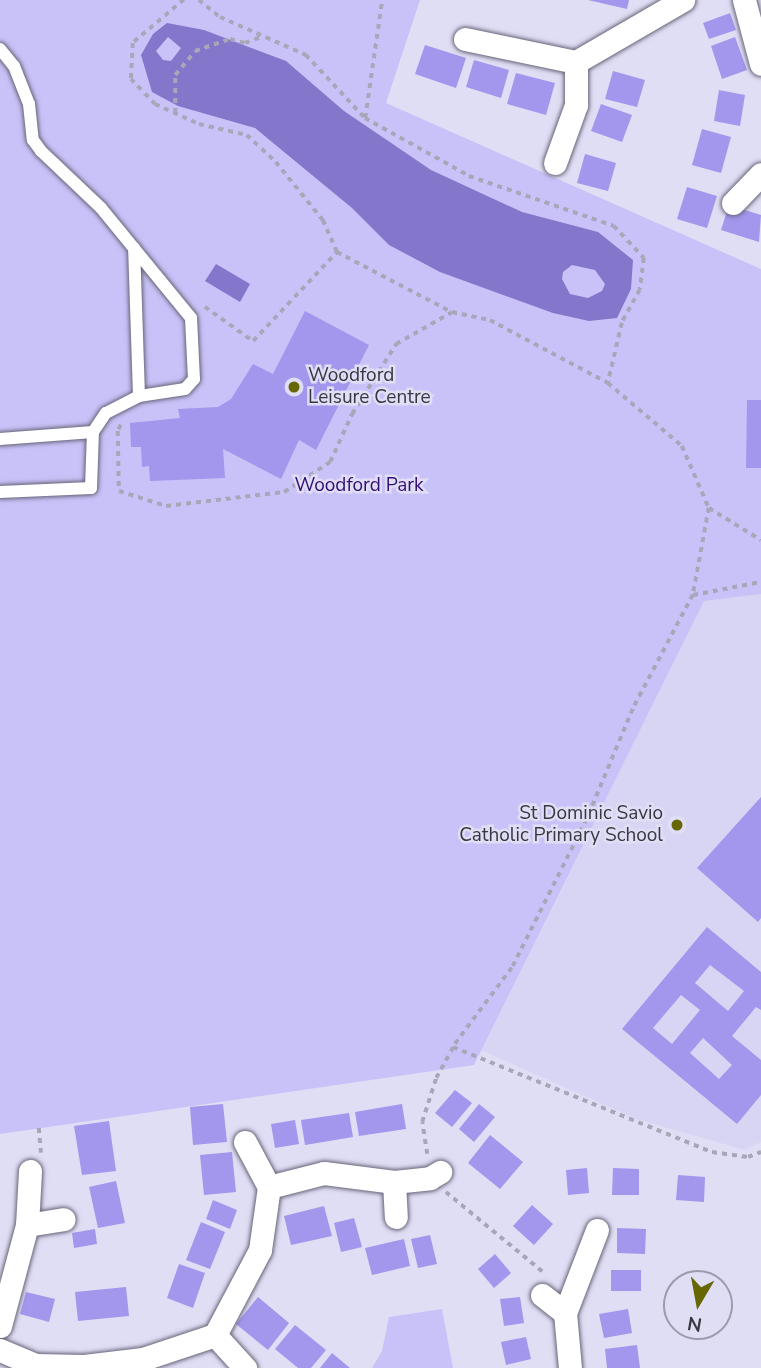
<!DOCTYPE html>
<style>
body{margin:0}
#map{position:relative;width:761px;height:1368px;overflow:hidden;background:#e0def5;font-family:"Nunito Sans",sans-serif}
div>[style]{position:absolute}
.built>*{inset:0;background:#d8d5f4}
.green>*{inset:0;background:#c8c2f8}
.water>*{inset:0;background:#8476cb}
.building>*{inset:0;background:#a296ed}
.path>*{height:3.5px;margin-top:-1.75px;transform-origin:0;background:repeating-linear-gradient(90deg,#a8a7b9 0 5px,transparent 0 10px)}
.roads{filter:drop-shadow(0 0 2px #676579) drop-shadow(0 0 2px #676579)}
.lane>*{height:12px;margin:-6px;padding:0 6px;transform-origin:6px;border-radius:6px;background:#fff}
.street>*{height:23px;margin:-11.5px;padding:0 11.5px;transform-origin:11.5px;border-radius:11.5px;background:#fff}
.dots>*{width:19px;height:19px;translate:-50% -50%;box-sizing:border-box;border:4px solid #e0def5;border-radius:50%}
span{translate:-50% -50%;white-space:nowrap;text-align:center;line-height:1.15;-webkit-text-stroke:5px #e0def5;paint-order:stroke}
.poi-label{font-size:19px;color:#393842}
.left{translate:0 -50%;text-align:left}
.right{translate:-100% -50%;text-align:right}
.park-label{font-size:19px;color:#330f76}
.north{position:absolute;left:663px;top:1270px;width:70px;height:70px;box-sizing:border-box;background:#e0def5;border:2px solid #9d9cad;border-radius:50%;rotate:190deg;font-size:19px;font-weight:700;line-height:28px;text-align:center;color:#393842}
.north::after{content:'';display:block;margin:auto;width:24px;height:32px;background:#666703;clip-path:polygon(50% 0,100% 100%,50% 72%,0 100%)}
</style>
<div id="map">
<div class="built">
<i style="clip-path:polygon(761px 594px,761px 1142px,745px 1150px,636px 1119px,481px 1050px,704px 601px)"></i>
</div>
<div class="green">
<i style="clip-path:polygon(0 0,420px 0,386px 103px,761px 269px,761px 594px,704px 601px,474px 1065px,0 1134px)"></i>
<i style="clip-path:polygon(442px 1309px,453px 1368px,372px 1368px,382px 1351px,389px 1317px)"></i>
</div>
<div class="water">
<i style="clip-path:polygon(evenodd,167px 23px,204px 30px,286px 61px,344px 111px,431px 170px,522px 212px,598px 232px,633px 260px,631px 289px,617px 318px,589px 321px,553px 313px,440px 272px,389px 245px,352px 208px,255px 128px,178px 106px,152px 92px,141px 55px,153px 34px,167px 23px,168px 37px,181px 48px,171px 61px,163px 60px,156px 51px,168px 37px,167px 23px,572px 265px,595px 270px,605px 284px,602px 291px,588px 298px,570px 294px,562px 279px,563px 272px,572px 265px)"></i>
<i style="clip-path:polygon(216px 264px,250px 284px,240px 302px,205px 281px)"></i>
</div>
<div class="building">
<i style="clip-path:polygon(588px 0,629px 0,627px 9px)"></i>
<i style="clip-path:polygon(730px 13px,736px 30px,709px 39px,703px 23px)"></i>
<i style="clip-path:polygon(735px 37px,747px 70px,722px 79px,711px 46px)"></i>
<i style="clip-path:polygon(425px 45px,466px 58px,456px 88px,415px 74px)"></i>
<i style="clip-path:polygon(474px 60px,509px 70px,501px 98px,466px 87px)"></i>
<i style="clip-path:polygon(613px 71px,645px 80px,637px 107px,605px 99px)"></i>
<i style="clip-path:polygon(516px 73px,555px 83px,546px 115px,507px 104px)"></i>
<i style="clip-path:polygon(719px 90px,745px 95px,740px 126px,714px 121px)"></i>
<i style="clip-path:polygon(601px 104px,632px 115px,622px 142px,591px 131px)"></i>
<i style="clip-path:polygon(702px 129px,731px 137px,721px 173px,692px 165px)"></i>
<i style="clip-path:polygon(585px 154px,616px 163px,608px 191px,577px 183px)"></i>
<i style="clip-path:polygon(687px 187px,717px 196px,707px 228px,677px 219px)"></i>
<i style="clip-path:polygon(729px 205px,761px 215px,759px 242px,721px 230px)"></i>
<i style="clip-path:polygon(305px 311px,369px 345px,316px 450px,299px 440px,281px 479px,223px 449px,225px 478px,150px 481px,149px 466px,142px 467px,141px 447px,131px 447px,130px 423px,180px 418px,178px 409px,218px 407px,231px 399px,253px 364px,273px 374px)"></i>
<i style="clip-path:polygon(747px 400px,761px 400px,761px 468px,746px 468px)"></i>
<i style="clip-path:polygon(761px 797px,761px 918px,758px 922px,697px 868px)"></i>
<i style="clip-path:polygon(evenodd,707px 927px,761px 972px,761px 1010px,756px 1007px,732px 1036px,761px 1060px,761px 1095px,737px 1124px,622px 1029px,707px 927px,710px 965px,744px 991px,728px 1011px,695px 983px,710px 965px,707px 927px,681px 995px,700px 1010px,672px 1044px,653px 1028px,681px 995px,707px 927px,703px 1038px,732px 1065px,719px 1079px,690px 1053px,703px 1038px)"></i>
<i style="clip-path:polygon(455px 1090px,472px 1103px,452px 1127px,435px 1113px)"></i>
<i style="clip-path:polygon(223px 1104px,227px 1142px,193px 1145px,190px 1107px)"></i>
<i style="clip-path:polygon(402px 1104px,406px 1129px,359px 1136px,355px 1112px)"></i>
<i style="clip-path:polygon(479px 1104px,495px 1117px,474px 1142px,459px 1129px)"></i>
<i style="clip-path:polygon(349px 1113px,353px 1137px,305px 1145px,301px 1120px)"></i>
<i style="clip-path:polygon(295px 1120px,299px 1144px,275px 1148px,271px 1124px)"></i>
<i style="clip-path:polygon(109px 1121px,116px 1171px,82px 1175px,74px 1126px)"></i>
<i style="clip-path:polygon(490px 1135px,523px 1162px,500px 1189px,468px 1163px)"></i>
<i style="clip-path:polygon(232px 1152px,236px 1192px,204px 1195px,200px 1155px)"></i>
<i style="clip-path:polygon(587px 1168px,589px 1193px,568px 1195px,566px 1170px)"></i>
<i style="clip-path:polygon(613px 1168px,639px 1169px,639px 1195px,612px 1195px)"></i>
<i style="clip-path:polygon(678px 1175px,705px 1177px,704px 1202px,676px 1200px)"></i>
<i style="clip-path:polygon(116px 1181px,125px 1223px,98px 1228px,89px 1187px)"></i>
<i style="clip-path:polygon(213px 1200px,237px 1210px,230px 1229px,206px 1219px)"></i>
<i style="clip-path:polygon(532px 1205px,553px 1224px,534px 1245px,513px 1226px)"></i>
<i style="clip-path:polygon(324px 1206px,332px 1236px,291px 1245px,284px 1216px)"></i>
<i style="clip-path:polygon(354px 1218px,362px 1247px,341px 1252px,334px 1223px)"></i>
<i style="clip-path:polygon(201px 1222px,225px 1232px,210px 1269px,186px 1260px)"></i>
<i style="clip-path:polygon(617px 1228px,646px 1229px,645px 1254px,617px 1253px)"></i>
<i style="clip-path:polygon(95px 1229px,97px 1244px,74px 1248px,72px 1233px)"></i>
<i style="clip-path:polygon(430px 1235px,437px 1264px,418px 1268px,411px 1239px)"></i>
<i style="clip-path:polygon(404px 1239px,410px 1266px,372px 1275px,365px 1248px)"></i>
<i style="clip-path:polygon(495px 1254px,511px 1273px,494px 1288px,478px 1269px)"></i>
<i style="clip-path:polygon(179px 1264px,205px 1273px,193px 1308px,167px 1298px)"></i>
<i style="clip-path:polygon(611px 1270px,641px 1270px,641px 1291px,611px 1291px)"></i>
<i style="clip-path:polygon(126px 1287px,129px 1316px,78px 1321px,75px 1292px)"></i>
<i style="clip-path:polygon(26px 1292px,55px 1299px,49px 1322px,20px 1314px)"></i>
<i style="clip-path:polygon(258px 1297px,289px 1323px,268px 1350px,236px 1324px)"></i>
<i style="clip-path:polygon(520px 1297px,524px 1323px,504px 1326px,500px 1299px)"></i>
<i style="clip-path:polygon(628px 1309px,632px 1333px,604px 1338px,599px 1314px)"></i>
<i style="clip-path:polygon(295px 1325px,326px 1350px,311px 1368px,298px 1368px,275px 1349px)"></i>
<i style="clip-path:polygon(526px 1337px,531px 1359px,506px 1365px,501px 1342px)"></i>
<i style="clip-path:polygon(637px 1345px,640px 1368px,607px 1368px,605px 1349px)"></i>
<i style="clip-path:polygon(332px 1353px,350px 1368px,320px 1368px)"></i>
</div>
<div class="path">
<i style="left:184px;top:0;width:67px;rotate:139.9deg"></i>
<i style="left:133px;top:43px;width:36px;rotate:93deg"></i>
<i style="left:131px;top:79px;width:35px;rotate:46deg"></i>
<i style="left:155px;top:104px;width:48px;rotate:24.4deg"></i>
<i style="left:199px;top:124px;width:49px;rotate:12.9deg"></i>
<i style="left:247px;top:135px;width:40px;rotate:43deg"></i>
<i style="left:276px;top:162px;width:75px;rotate:51deg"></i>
<i style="left:323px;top:220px;width:35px;rotate:66deg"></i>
<i style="left:337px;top:252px;width:130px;rotate:27.6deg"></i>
<i style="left:199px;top:0;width:27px;rotate:39deg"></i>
<i style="left:220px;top:17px;width:94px;rotate:23.8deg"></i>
<i style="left:306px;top:55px;width:86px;rotate:46.9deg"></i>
<i style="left:365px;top:118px;width:119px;rotate:29.1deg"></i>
<i style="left:469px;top:176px;width:153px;rotate:19deg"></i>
<i style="left:614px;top:226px;width:44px;rotate:46.8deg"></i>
<i style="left:644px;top:258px;width:32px;rotate:97deg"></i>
<i style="left:640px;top:290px;width:38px;rotate:119deg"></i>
<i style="left:622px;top:323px;width:62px;rotate:103.1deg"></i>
<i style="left:175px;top:113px;width:38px;rotate:-90deg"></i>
<i style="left:175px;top:75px;width:31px;rotate:-50deg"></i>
<i style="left:195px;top:51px;width:37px;rotate:-19deg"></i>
<i style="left:230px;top:39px;width:16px;rotate:15deg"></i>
<i style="left:245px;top:43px;width:19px;rotate:-21deg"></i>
<i style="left:365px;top:118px;width:119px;rotate:-81.8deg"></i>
<i style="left:205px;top:307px;width:59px;rotate:35.3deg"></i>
<i style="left:253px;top:341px;width:122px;rotate:-46.7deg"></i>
<i style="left:121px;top:425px;width:7px;rotate:117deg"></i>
<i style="left:118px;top:431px;width:60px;rotate:89deg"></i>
<i style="left:119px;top:491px;width:49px;rotate:17.7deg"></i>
<i style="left:166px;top:506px;width:119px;rotate:-6.8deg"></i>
<i style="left:284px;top:492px;width:55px;rotate:-33.1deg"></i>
<i style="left:330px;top:462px;width:53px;rotate:-65.4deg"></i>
<i style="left:352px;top:414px;width:83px;rotate:-57.8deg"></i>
<i style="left:396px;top:344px;width:64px;rotate:-29.7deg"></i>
<i style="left:452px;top:312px;width:39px;rotate:12deg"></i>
<i style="left:490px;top:320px;width:134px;rotate:28.1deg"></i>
<i style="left:608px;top:383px;width:97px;rotate:40.4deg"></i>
<i style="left:682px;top:446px;width:68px;rotate:66.5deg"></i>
<i style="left:709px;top:508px;width:88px;rotate:100.4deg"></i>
<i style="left:693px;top:595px;width:129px;rotate:117.8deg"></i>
<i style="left:633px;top:709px;width:119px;rotate:112.7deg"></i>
<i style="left:587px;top:819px;width:167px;rotate:116.7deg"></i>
<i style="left:512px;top:968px;width:99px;rotate:126.8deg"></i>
<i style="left:709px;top:508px;width:61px;rotate:31.6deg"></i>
<i style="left:693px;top:595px;width:69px;rotate:-10.8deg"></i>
<i style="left:39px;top:1128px;width:25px;rotate:85deg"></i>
<i style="left:427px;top:1154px;width:32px;rotate:-99deg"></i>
<i style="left:422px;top:1122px;width:46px;rotate:-72.3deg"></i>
<i style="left:436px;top:1078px;width:35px;rotate:-61deg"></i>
<i style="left:453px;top:1047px;width:279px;rotate:22.1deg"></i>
<i style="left:712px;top:1152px;width:36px;rotate:8deg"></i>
<i style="left:748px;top:1157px;width:14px;rotate:-21deg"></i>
<i style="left:446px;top:1192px;width:126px;rotate:39.5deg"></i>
</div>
<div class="roads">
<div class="lane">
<i style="left:0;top:49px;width:22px;rotate:51deg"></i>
<i style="left:14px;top:66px;width:41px;rotate:68.5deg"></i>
<i style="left:29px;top:104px;width:36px;rotate:84deg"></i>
<i style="left:33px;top:140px;width:14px;rotate:54deg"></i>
<i style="left:41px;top:151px;width:83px;rotate:43.5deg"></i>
<i style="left:101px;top:208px;width:142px;rotate:50.7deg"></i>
<i style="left:191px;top:318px;width:61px;rotate:87.2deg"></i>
<i style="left:194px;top:379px;width:13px;rotate:132deg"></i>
<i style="left:185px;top:389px;width:47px;rotate:171.3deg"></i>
<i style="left:139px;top:396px;width:148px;rotate:-91.9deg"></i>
<i style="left:0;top:439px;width:93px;rotate:-4.3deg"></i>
<i style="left:0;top:492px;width:91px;rotate:-2.5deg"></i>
<i style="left:91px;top:488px;width:56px;rotate:-88deg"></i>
<i style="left:93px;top:432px;width:23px;rotate:-56deg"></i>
<i style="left:106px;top:413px;width:37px;rotate:-27deg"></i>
</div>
<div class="street">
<i style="left:744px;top:0;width:66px;rotate:75.1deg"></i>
<i style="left:465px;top:39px;width:113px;rotate:11.7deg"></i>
<i style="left:576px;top:62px;width:124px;rotate:-30.1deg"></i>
<i style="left:555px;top:163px;width:62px;rotate:-70.1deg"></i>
<i style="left:576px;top:105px;width:43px;rotate:-90deg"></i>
<i style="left:733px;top:203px;width:40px;rotate:-46deg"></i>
<i style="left:394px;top:1182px;width:35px;rotate:87deg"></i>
<i style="left:269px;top:1187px;width:57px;rotate:-14.3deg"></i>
<i style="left:324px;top:1173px;width:71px;rotate:7.3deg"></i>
<i style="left:394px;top:1182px;width:36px;rotate:-6deg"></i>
<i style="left:430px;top:1178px;width:12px;rotate:-31deg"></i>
<i style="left:27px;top:1225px;width:37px;rotate:-9deg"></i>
<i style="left:542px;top:1295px;width:29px;rotate:38deg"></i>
<i style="left:565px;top:1313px;width:55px;rotate:84.8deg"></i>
<i style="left:565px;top:1313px;width:89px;rotate:-68.9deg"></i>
<i style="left:0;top:1326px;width:105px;rotate:-75deg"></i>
<i style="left:27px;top:1225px;width:54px;rotate:-86.8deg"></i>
<i style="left:215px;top:1335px;width:45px;rotate:47.7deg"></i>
<i style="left:0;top:1350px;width:38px;rotate:23deg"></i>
<i style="left:35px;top:1365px;width:49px;rotate:1.2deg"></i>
<i style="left:84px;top:1366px;width:59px;rotate:-6.8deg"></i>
<i style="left:143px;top:1359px;width:76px;rotate:-18.4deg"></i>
<i style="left:215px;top:1335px;width:96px;rotate:-62.1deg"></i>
<i style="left:260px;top:1250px;width:64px;rotate:-81.9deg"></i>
<i style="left:269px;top:1187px;width:51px;rotate:-118.1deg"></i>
</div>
</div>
<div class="dots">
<i style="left:294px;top:387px;background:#666703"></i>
<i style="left:677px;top:825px;background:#666703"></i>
</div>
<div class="poi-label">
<span class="left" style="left:308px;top:387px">Woodford<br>Leisure Centre</span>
<span class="right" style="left:663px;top:825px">St Dominic Savio<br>Catholic Primary School</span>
</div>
<div class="park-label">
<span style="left:359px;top:486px">Woodford Park</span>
</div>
<div class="north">N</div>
</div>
